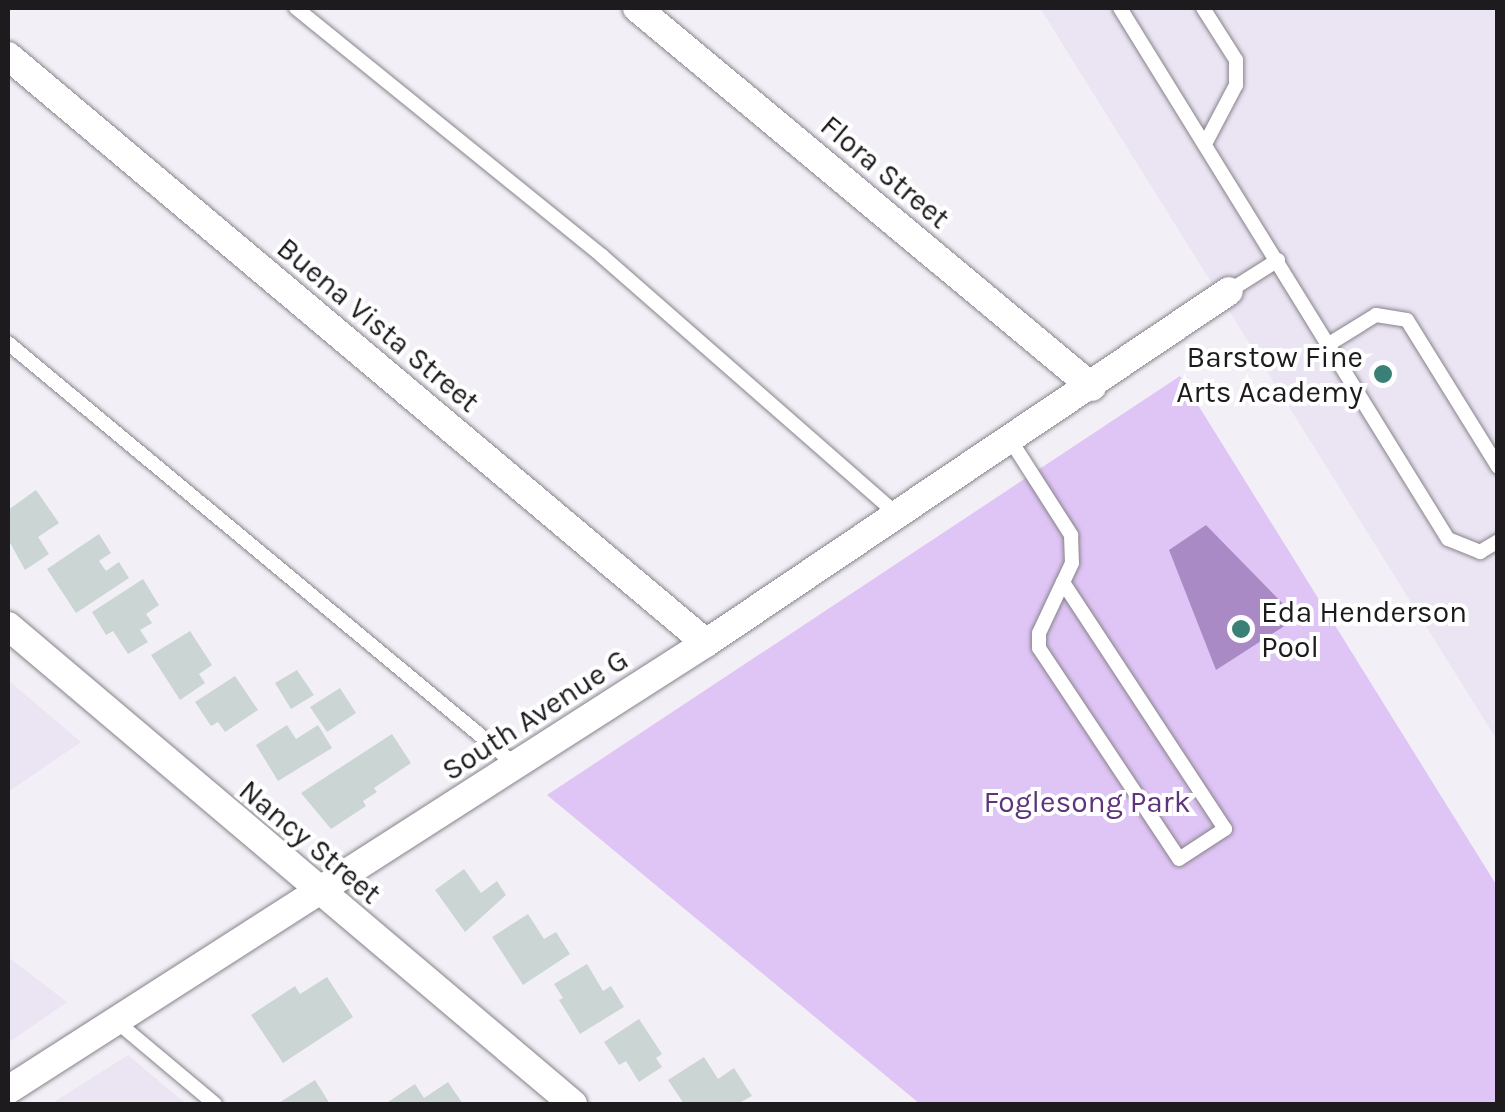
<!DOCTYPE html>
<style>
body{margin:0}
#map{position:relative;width:1505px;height:1112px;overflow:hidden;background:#f3eff7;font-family:Karla,sans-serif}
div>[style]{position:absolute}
.built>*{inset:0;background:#ebe4f3}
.green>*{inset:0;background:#dfc5f6}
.water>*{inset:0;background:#aa8ac4}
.building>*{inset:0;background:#cbd6d4}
.roads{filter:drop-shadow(0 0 2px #87838a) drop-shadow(0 0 2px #87838a)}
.service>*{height:14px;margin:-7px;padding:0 7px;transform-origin:7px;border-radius:7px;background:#fff}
.minor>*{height:28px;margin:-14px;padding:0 14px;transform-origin:14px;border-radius:14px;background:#fff}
.dots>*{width:28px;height:28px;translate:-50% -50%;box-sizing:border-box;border:5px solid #fff;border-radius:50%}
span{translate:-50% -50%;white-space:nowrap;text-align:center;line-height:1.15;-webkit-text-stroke:8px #fff;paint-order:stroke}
.street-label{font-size:30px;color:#1d1b1e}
.poi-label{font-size:30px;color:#1d1b1e}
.right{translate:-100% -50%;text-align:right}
.left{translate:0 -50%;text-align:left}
.park-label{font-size:30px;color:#5e357b}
.frame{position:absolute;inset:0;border:10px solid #1d1b1e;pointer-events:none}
</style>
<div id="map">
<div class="built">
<i style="clip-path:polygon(1040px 8px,1497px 8px,1497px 740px)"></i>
<i style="clip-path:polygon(8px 680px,81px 742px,8px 792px)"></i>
<i style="clip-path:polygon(8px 957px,67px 1002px,8px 1043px)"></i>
<i style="clip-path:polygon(128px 1055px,186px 1104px,51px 1104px)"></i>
</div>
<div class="green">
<i style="clip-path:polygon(1180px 376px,1497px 886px,1497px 1104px,920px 1104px,547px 795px)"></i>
</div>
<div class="water">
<i style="clip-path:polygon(1206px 525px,1297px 618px,1216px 670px,1169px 550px)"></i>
</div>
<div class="building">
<i style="clip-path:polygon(36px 490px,59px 523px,38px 537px,49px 554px,25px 570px,8px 539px,8px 510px)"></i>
<i style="clip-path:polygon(99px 534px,111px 553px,99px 561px,106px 571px,119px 562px,129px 578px,76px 613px,47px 569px)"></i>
<i style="clip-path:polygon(143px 579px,159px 605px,146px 614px,152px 623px,140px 630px,148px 642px,128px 654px,113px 631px,106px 635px,92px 612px)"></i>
<i style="clip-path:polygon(190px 631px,212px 665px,199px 674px,205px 683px,180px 700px,151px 655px)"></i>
<i style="clip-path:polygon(297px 670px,314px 695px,291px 709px,275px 683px)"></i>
<i style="clip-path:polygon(235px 676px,258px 710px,225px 732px,218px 722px,211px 726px,195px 702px)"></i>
<i style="clip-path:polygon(340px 688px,356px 713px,327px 732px,310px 707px)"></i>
<i style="clip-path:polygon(287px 725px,296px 739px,318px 725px,332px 748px,278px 781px,256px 745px)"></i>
<i style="clip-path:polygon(392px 734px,411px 763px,374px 788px,377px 792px,363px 801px,366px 806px,331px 829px,301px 793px)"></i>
<i style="clip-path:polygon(464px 869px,481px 893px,497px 881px,506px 895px,465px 932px,435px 890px)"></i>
<i style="clip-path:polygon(528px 914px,544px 939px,556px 932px,570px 954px,523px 985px,492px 937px)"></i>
<i style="clip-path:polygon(587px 964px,603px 991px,611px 986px,624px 1007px,580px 1034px,559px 1000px,563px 998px,554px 984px)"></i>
<i style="clip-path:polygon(327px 977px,353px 1017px,283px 1063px,251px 1015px,295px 986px,300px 994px)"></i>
<i style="clip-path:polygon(639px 1019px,662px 1054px,656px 1058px,662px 1067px,639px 1082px,626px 1061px,619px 1065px,604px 1042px)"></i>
<i style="clip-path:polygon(704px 1057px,718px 1079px,734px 1068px,752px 1096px,737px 1104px,684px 1104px,668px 1080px)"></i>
<i style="clip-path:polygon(315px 1080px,330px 1104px,277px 1104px)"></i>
<i style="clip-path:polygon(448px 1082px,463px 1104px,385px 1104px,415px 1084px,424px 1098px)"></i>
</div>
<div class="roads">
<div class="service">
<i style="left:296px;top:8px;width:394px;rotate:39deg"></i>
<i style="left:602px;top:256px;width:393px;rotate:41.2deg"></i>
<i style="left:1120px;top:8px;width:624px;rotate:58.3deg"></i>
<i style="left:1448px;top:539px;width:35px;rotate:22deg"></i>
<i style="left:1480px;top:552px;width:21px;rotate:-31deg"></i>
<i style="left:1203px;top:8px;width:62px;rotate:57.6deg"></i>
<i style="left:1236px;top:60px;width:25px;rotate:90deg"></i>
<i style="left:1236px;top:85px;width:67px;rotate:117.7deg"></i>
<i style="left:1229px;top:291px;width:58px;rotate:-32.3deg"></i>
<i style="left:8px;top:343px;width:660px;rotate:39.72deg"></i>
<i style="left:1329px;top:344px;width:55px;rotate:-31.7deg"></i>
<i style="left:1376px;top:315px;width:31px;rotate:9deg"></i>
<i style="left:1407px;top:320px;width:173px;rotate:58.2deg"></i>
<i style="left:1011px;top:441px;width:112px;rotate:57.4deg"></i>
<i style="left:1071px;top:535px;width:28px;rotate:88deg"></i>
<i style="left:1072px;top:563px;width:21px;rotate:115deg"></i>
<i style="left:1063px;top:582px;width:56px;rotate:115.2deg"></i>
<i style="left:1039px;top:633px;width:15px;rotate:90deg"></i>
<i style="left:1039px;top:648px;width:253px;rotate:56.4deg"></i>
<i style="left:1179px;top:859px;width:55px;rotate:-33.1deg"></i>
<i style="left:1225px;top:829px;width:295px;rotate:-123.3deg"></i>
<i style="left:116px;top:1021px;width:129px;rotate:40deg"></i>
</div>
<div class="minor">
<i style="left:637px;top:8px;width:592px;rotate:39.79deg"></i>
<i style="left:8px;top:56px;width:912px;rotate:40.06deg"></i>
<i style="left:8px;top:626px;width:740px;rotate:40.23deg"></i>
<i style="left:8px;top:1090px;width:829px;rotate:-32.64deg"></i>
<i style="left:706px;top:643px;width:630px;rotate:-33.94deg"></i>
</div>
</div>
<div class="dots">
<i style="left:1383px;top:374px;background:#3a8076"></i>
<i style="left:1241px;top:629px;background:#3a8076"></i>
</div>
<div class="street-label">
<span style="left:885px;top:172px;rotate:40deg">Flora Street</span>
<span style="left:378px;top:325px;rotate:40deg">Buena Vista Street</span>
<span style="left:535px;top:715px;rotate:-33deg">South Avenue G</span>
<span style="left:310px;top:842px;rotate:40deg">Nancy Street</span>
</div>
<div class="poi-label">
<span class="right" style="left:1363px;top:374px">Barstow Fine<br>Arts Academy</span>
<span class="left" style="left:1261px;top:629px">Eda Henderson<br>Pool</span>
</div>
<div class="park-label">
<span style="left:1087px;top:802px">Foglesong Park</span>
</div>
<div class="frame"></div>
</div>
